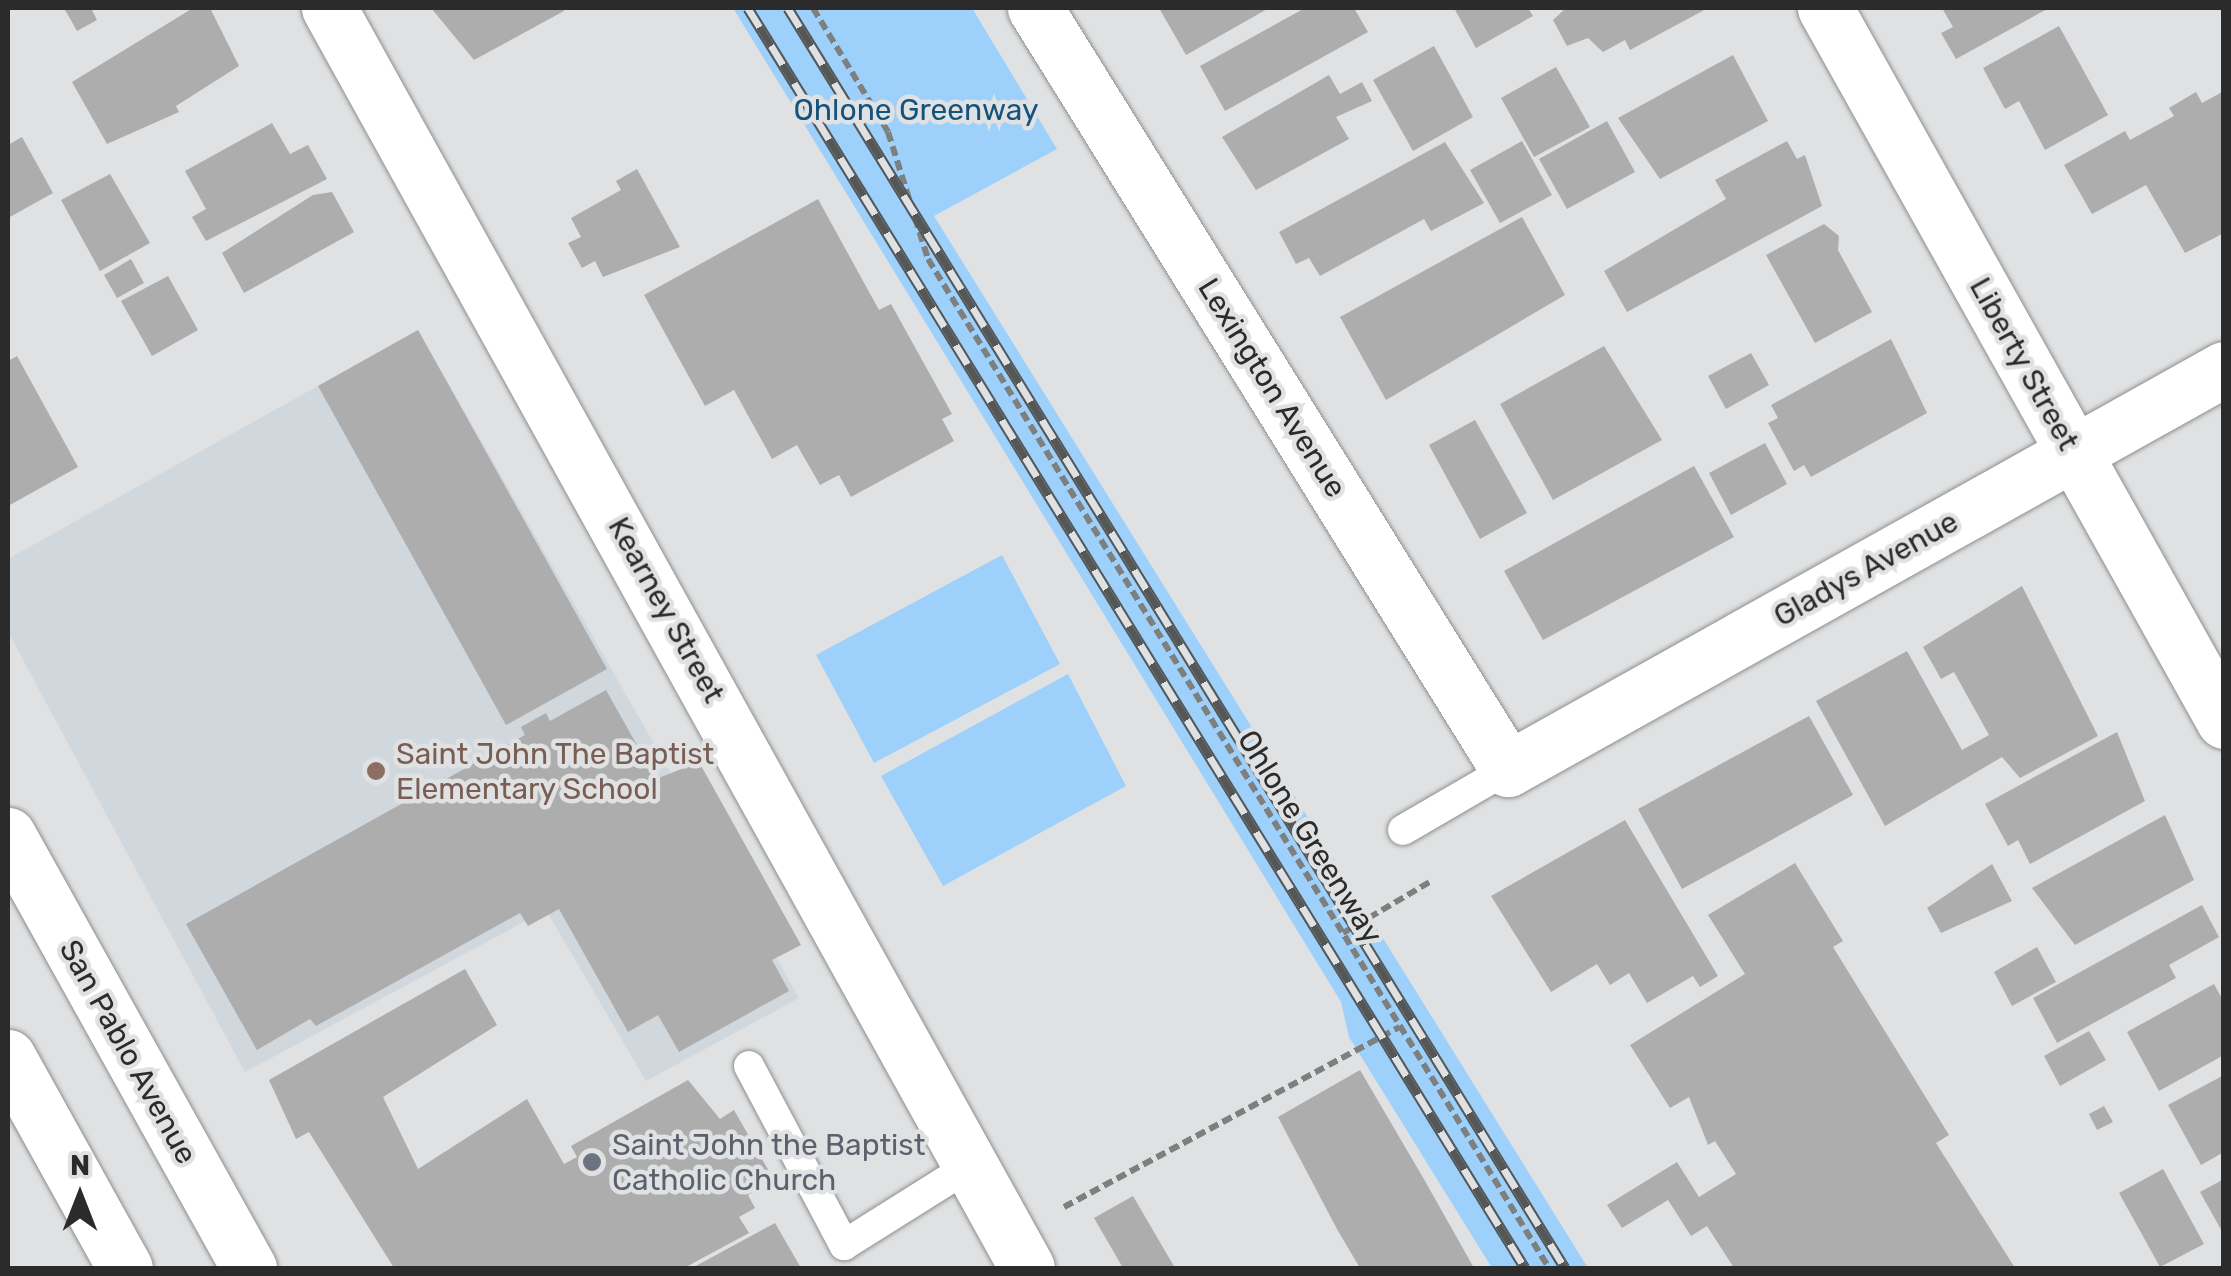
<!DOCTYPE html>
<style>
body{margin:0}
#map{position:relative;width:2231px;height:1276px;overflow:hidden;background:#e0e1e2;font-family:Rubik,sans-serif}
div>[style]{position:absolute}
.built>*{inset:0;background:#d0d7dd}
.green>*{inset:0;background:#9dd1fb}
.building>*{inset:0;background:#adadae}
.path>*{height:6px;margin-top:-3px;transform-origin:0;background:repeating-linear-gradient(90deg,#7e7f7f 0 10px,transparent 0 15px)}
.roads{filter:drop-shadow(0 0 2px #8e8f8f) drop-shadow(0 0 2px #8e8f8f)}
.service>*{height:30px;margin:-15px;padding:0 15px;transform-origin:15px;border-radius:15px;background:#fff}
.minor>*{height:55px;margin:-27.5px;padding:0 27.5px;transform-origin:27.5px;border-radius:27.5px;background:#fff}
.primary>*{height:55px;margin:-27.5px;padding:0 27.5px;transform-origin:27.5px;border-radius:27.5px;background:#fff}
.rail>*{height:11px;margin-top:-5.5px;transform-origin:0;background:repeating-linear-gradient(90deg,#e0e1e2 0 22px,#555656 0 44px);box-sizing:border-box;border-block:2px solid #555656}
.dots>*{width:28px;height:28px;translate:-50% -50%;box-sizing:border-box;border:5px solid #e0e1e2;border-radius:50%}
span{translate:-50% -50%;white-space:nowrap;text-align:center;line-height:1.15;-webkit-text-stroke:9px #e0e1e2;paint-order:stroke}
.park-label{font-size:30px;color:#15527c}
.street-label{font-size:30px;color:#2b2b2b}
.education-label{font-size:30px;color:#785e54}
.left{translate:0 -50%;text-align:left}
.worship-label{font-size:30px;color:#5b616d}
.frame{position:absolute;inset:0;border:10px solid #2b2b2b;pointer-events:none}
.north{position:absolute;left:30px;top:1146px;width:100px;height:100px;-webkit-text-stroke:8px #e0e1e2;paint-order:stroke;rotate:0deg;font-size:28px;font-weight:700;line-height:40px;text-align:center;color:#2b2b2b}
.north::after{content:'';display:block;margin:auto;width:35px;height:45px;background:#2b2b2b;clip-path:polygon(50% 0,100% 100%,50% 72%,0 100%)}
</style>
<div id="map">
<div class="built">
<div style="clip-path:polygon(418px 330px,799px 998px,646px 1081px,546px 910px,245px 1072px,8px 632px,8px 559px)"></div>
</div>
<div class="green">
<div style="clip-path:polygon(733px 8px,972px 8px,1057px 149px,934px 216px,1588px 1268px,1492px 1268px,1349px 1037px,1341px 1002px)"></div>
<div style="clip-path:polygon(1002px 555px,1060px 664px,874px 763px,816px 655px)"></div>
<div style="clip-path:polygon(1068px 674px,1126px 786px,943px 886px,881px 776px)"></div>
</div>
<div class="building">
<div style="clip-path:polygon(64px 8px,91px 8px,97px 20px,77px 31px)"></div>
<div style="clip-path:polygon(193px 8px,210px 8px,239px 66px,176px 106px,179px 112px,107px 144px,72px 82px)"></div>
<div style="clip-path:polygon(431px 8px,563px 8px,564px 11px,474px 60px)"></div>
<div style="clip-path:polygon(1159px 8px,1269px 8px,1186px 55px)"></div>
<div style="clip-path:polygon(1305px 8px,1354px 8px,1368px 32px,1225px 111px,1200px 66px)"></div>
<div style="clip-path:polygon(1454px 8px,1528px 8px,1533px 16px,1476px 48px)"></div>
<div style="clip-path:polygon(1566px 8px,1708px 8px,1630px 50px,1625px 40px,1603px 52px,1588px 38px,1567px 46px,1553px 20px)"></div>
<div style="clip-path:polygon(1942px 8px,2049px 8px,1956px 59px,1941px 33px,1953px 27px)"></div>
<div style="clip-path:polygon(2059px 26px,2108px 115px,2045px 150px,2019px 101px,2005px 109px,1983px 68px)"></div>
<div style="clip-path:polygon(1434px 46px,1473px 117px,1413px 151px,1373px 80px)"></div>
<div style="clip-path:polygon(1733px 55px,1768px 121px,1660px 179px,1618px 118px)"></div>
<div style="clip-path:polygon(1556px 67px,1590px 127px,1534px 157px,1501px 98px)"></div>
<div style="clip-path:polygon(1329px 75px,1340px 94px,1362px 82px,1372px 101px,1336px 117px,1349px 139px,1256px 190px,1222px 137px)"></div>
<div style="clip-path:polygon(2224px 91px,2224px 233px,2185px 253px,2146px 185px,2092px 214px,2064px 165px,2125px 131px,2130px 140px,2174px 116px,2169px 108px,2196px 92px,2202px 103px)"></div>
<div style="clip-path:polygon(1607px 121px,1635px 172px,1567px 209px,1539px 159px)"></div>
<div style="clip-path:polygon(272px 123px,290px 154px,308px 145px,327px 179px,206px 241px,192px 217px,206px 209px,185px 171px)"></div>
<div style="clip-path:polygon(22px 137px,53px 193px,8px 218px,8px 145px)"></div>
<div style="clip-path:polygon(1522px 141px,1552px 195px,1500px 223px,1470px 170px)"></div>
<div style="clip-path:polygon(1787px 141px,1797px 159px,1805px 155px,1822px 206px,1627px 312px,1604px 271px,1726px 199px,1715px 180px)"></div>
<div style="clip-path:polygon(1445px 142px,1484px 203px,1431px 231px,1424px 219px,1320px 276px,1309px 258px,1296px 264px,1279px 232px)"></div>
<div style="clip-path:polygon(637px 169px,680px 247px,603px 277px,595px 261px,582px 268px,568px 243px,581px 237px,571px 218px,621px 190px,616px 181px)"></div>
<div style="clip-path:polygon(110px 174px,150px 243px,100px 271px,61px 200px)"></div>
<div style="clip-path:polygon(332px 192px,354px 232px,244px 293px,222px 253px,313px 195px)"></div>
<div style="clip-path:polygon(818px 199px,879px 310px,891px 304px,952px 414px,942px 419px,954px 441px,851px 497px,839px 475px,820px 485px,797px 445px,772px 459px,734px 390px,705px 406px,644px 295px)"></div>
<div style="clip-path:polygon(1522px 217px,1565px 295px,1386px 400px,1340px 317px)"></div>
<div style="clip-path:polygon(1824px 224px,1839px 236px,1838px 250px,1872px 312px,1815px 343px,1766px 255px)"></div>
<div style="clip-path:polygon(131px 259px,144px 283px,117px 298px,104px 275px)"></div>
<div style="clip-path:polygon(168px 276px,198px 330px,152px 356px,121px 301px)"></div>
<div style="clip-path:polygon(418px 330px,607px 669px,506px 725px,318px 386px)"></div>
<div style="clip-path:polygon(1891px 339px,1927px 413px,1811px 477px,1804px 465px,1794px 471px,1768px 423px,1778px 418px,1771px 405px)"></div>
<div style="clip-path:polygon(1604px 346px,1662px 440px,1553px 500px,1500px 404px)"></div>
<div style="clip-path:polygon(1751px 353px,1769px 385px,1726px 409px,1708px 376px)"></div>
<div style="clip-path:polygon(17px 356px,78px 467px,8px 506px,8px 361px)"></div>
<div style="clip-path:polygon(1475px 420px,1527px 513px,1480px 539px,1429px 445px)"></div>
<div style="clip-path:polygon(1765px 443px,1787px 484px,1731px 515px,1709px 473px)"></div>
<div style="clip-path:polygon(1694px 466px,1734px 537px,1543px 640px,1504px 571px)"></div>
<div style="clip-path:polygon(2022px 586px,2098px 736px,2020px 778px,2002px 757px,1885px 826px,1816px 701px,1907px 651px,1962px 750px,1989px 735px,1954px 672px,1941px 679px,1923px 647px)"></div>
<div style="clip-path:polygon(606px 690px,656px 779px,699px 762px,801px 945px,772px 960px,789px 991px,679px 1052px,658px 1015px,628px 1032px,559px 909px,528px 926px,520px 913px,316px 1026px,310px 1019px,257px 1050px,186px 924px,525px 735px,521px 727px,546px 713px,550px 721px)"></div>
<div style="clip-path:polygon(1809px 716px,1853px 795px,1682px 889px,1638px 809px)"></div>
<div style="clip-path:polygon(2117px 732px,2145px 801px,2030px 864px,2018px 840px,2008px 846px,1985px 804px)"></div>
<div style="clip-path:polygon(2165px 815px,2194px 880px,2075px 945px,2032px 888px)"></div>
<div style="clip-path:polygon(1625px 820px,1718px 976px,1700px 987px,1693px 976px,1647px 1003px,1629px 973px,1610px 985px,1597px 964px,1551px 992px,1491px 896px)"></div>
<div style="clip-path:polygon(1795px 863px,1843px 941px,1833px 947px,1949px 1135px,1936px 1143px,2015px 1268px,1734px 1268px,1707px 1226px,1691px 1236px,1668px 1200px,1622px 1228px,1607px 1205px,1677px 1162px,1699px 1197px,1736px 1174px,1715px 1141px,1708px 1145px,1689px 1097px,1670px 1108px,1630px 1045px,1745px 974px,1708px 915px)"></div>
<div style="clip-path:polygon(1992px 864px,2012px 901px,1941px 933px,1927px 908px)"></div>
<div style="clip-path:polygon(2202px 905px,2219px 937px,2169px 965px,2176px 978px,2057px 1043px,2033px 998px)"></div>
<div style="clip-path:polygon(2037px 947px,2056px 982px,2012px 1006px,1994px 972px)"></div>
<div style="clip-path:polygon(465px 969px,497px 1025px,383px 1097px,418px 1169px,527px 1099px,564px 1164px,577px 1157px,571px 1146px,688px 1080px,720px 1119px,734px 1110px,774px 1180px,748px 1195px,755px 1208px,739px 1217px,749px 1233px,684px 1268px,394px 1268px,309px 1132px,296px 1139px,269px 1080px)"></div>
<div style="clip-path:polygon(2214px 984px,2224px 1002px,2224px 1055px,2159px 1091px,2127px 1032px)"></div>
<div style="clip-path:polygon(2089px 1031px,2106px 1060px,2060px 1086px,2044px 1056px)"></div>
<div style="clip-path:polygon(1360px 1070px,1425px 1181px,1474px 1268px,1360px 1268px,1338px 1231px,1278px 1117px)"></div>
<div style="clip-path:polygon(2224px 1075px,2224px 1152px,2201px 1165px,2168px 1105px)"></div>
<div style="clip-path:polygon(2104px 1106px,2113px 1122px,2097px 1130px,2089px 1114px)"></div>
<div style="clip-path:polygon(2163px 1169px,2204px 1244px,2160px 1267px,2119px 1193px)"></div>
<div style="clip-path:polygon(2224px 1179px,2224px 1235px,2200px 1192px)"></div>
<div style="clip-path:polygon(1133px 1196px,1175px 1268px,1123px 1268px,1094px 1218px)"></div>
<div style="clip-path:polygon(775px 1223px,801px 1268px,692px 1268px)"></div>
</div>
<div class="path">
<div style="left:813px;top:8px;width:145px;rotate:58.8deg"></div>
<div style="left:888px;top:132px;width:133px;rotate:72.5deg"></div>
<div style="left:928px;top:259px;width:1185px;rotate:58.39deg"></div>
<div style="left:1343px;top:933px;width:104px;rotate:-30.5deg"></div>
<div style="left:1064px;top:1207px;width:381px;rotate:-28.2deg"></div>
</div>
<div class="roads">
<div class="service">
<div style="left:1403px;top:830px;width:121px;rotate:-30.2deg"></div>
<div style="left:749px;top:1066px;width:203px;rotate:62deg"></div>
<div style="left:844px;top:1245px;width:149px;rotate:-32.1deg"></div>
</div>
<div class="minor">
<div style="left:329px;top:8px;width:1440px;rotate:61.01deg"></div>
<div style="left:1035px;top:8px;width:896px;rotate:58.14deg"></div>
<div style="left:1508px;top:769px;width:820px;rotate:-29.19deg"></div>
<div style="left:1825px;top:8px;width:817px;rotate:60.77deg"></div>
</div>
<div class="primary">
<div style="left:8px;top:835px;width:496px;rotate:60.9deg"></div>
<div style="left:8px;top:1057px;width:241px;rotate:61deg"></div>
</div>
</div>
<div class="rail">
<div style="left:748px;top:8px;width:1480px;rotate:58.34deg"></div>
<div style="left:788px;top:8px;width:1480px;rotate:58.34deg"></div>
</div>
<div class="dots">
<div style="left:376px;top:771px;background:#8d6e63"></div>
<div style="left:592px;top:1162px;background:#6b7280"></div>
</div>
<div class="park-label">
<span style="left:916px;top:110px">Ohlone Greenway</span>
</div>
<div class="street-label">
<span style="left:2024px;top:364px;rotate:61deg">Liberty Street</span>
<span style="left:1272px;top:388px;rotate:58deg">Lexington Avenue</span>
<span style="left:1866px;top:569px;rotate:-29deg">Gladys Avenue</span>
<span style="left:666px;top:610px;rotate:61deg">Kearney Street</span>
<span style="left:1310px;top:837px;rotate:58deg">Ohlone Greenway</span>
<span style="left:128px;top:1052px;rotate:61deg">San Pablo Avenue</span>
</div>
<div class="education-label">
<span class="left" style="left:396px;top:771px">Saint John The Baptist<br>Elementary School</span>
</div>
<div class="worship-label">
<span class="left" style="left:612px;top:1162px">Saint John the Baptist<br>Catholic Church</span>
</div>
<div class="frame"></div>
<div class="north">N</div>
</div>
